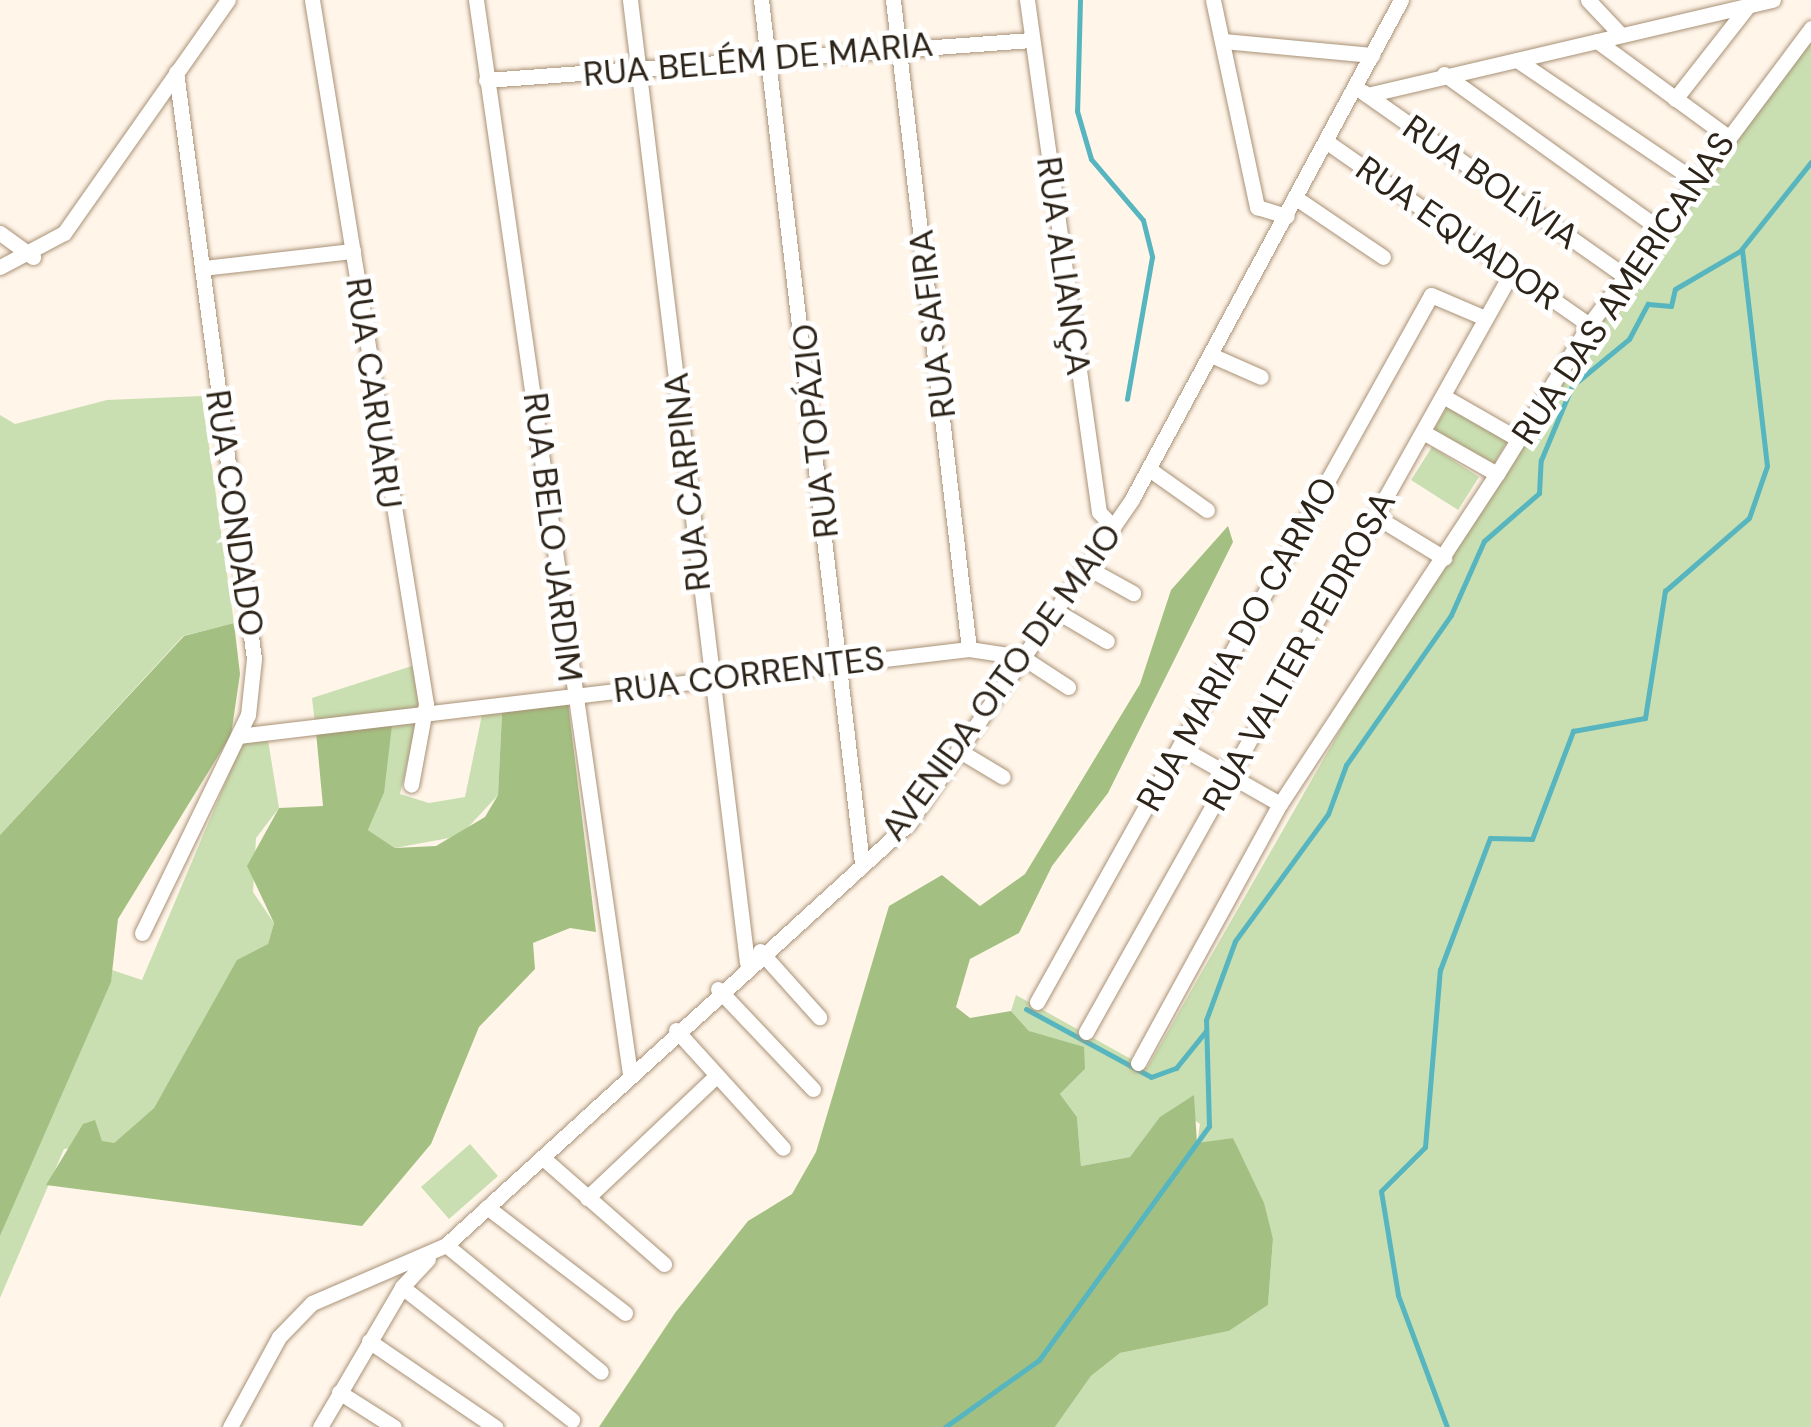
<!DOCTYPE html>
<meta charset="utf-8">
<style>
body{margin:0}
#map{position:relative;width:1811px;height:1427px;overflow:hidden;background:#fff5e9;font-family:"DM Sans",sans-serif}
div>[style]{position:absolute}
.green>*{inset:0;background:#c9dfb1}
.forest>*{inset:0;background:#a3c082}
.stream>*{height:5px;margin:-2.5px;padding:0 2.5px;transform-origin:2.5px;border-radius:2.5px;background:#56b5bf}
.roads{filter:drop-shadow(0 0 2px #a99277) drop-shadow(0 0 2px #a99277)}
.street>*{height:15px;margin:-7.5px;padding:0 7.5px;transform-origin:7.5px;border-radius:7.5px;background:#fff}
span{translate:-50% -50%;white-space:nowrap;text-align:center;line-height:1.15;-webkit-text-stroke:10px #fff;paint-order:stroke}
.street-label{font-size:35px;color:#2d2419}
</style>
<div id="map">
<div class="green">
<div style="clip-path:polygon(1811px 34px,1811px 1427px,1055px 1427px,1091px 1376px,1120px 1353px,1229px 1331px,1268px 1305px,1273px 1239px,1233px 1138px,1197px 1144px,1200px 1124px,1177px 1108px,1130px 1157px,1081px 1166px,1077px 1117px,1060px 1094px,1085px 1069px,1029px 1031px,1011px 1011px,1016px 995px,1147px 1068px,1387px 648px,1628px 283px)"></div>
<div style="clip-path:polygon(202px 396px,234px 623px,183px 636px,0 835px,0 415px,15px 424px,107px 400px)"></div>
<div style="clip-path:polygon(1447px 407px,1508px 440px,1494px 464px,1433px 431px)"></div>
<div style="clip-path:polygon(1432px 447px,1479px 477px,1458px 510px,1411px 480px)"></div>
<div style="clip-path:polygon(415px 665px,421px 705px,400px 794px,429px 803px,465px 797px,482px 715px,502px 713px,498px 795px,460px 836px,395px 848px,368px 830px,384px 793px,316px 732px,312px 698px)"></div>
<div style="clip-path:polygon(268px 740px,279px 808px,256px 838px,253px 892px,274px 923px,268px 944px,223px 988px,154px 1108px,114px 1143px,64px 1149px,0 1298px,0 1236px,112px 970px,142px 980px,242px 743px)"></div>
<div style="clip-path:polygon(470px 1144px,498px 1176px,449px 1219px,421px 1187px)"></div>
</div>
<div class="forest">
<div style="clip-path:polygon(1228px 526px,1233px 542px,1108px 793px,1052px 866px,1019px 933px,970px 959px,956px 1007px,970px 1018px,1011px 1011px,1029px 1031px,1084px 1047px,1085px 1069px,1060px 1094px,1077px 1117px,1081px 1166px,1130px 1157px,1160px 1117px,1194px 1095px,1197px 1143px,1233px 1138px,1264px 1203px,1273px 1239px,1268px 1305px,1229px 1331px,1120px 1353px,1091px 1376px,1055px 1427px,599px 1427px,675px 1313px,748px 1221px,792px 1194px,816px 1152px,889px 906px,942px 875px,980px 906px,1025px 874px,1140px 684px,1171px 590px)"></div>
<div style="clip-path:polygon(234px 623px,240px 674px,231px 735px,118px 919px,111px 982px,0 1236px,0 835px,184px 636px)"></div>
<div style="clip-path:polygon(568px 703px,596px 932px,570px 928px,533px 943px,535px 969px,479px 1027px,431px 1144px,362px 1226px,46px 1185px,83px 1124px,95px 1120px,102px 1141px,114px 1143px,154px 1108px,237px 960px,268px 944px,274px 923px,247px 866px,279px 808px,323px 806px,316px 732px,392px 725px,384px 793px,368px 830px,395px 848px,436px 846px,485px 817px,498px 795px,502px 713px)"></div>
</div>
<div class="stream">
<div style="left:1080px;top:0;width:111px;rotate:91.5deg"></div>
<div style="left:1077px;top:111px;width:50px;rotate:73.7deg"></div>
<div style="left:1091px;top:159px;width:80px;rotate:49.6deg"></div>
<div style="left:1143px;top:220px;width:38px;rotate:76deg"></div>
<div style="left:1152px;top:257px;width:144px;rotate:100deg"></div>
<div style="left:1026px;top:1009px;width:142px;rotate:28.5deg"></div>
<div style="left:1151px;top:1077px;width:27px;rotate:-20deg"></div>
<div style="left:1176px;top:1068px;width:48px;rotate:-51deg"></div>
<div style="left:945px;top:1427px;width:115px;rotate:-35.5deg"></div>
<div style="left:1039px;top:1360px;width:289px;rotate:-54deg"></div>
<div style="left:1209px;top:1126px;width:106px;rotate:-91.6deg"></div>
<div style="left:1206px;top:1020px;width:84px;rotate:-69.8deg"></div>
<div style="left:1235px;top:941px;width:157px;rotate:-53.8deg"></div>
<div style="left:1328px;top:814px;width:52px;rotate:-69.8deg"></div>
<div style="left:1346px;top:765px;width:183px;rotate:-55deg"></div>
<div style="left:1451px;top:615px;width:81px;rotate:-66deg"></div>
<div style="left:1484px;top:541px;width:73px;rotate:-41.1deg"></div>
<div style="left:1539px;top:493px;width:33px;rotate:-87deg"></div>
<div style="left:1541px;top:460px;width:80px;rotate:-67.3deg"></div>
<div style="left:1572px;top:386px;width:74px;rotate:-39.5deg"></div>
<div style="left:1629px;top:339px;width:40px;rotate:-62deg"></div>
<div style="left:1648px;top:304px;width:23px;rotate:5deg"></div>
<div style="left:1671px;top:306px;width:17px;rotate:-77deg"></div>
<div style="left:1675px;top:289px;width:75px;rotate:-30.3deg"></div>
<div style="left:1740px;top:251px;width:114px;rotate:-51.4deg"></div>
<div style="left:1447px;top:1427px;width:141px;rotate:-110.4deg"></div>
<div style="left:1398px;top:1295px;width:105px;rotate:-99.3deg"></div>
<div style="left:1381px;top:1191px;width:62px;rotate:-45deg"></div>
<div style="left:1425px;top:1147px;width:178px;rotate:-85.2deg"></div>
<div style="left:1440px;top:970px;width:141px;rotate:-69.3deg"></div>
<div style="left:1490px;top:838px;width:42px;rotate:1.4deg"></div>
<div style="left:1532px;top:839px;width:116px;rotate:-69.2deg"></div>
<div style="left:1573px;top:731px;width:73px;rotate:-10.2deg"></div>
<div style="left:1645px;top:718px;width:129px;rotate:-81.1deg"></div>
<div style="left:1665px;top:591px;width:111px;rotate:-41deg"></div>
<div style="left:1749px;top:518px;width:55px;rotate:-70.9deg"></div>
<div style="left:1767px;top:466px;width:218px;rotate:-96.6deg"></div>
</div>
<div class="roads">
<div class="street">
<div style="left:312px;top:0;width:713px;rotate:80.8deg"></div>
<div style="left:426px;top:704px;width:82px;rotate:100.5deg"></div>
<div style="left:476px;top:0;width:1085px;rotate:81.84deg"></div>
<div style="left:630px;top:0;width:970px;rotate:83.07deg"></div>
<div style="left:761px;top:0;width:870px;rotate:83.33deg"></div>
<div style="left:893px;top:0;width:653px;rotate:83.32deg"></div>
<div style="left:1027px;top:0;width:517px;rotate:82deg"></div>
<div style="left:1099px;top:512px;width:21px;rotate:47deg"></div>
<div style="left:1213px;top:0;width:212px;rotate:78deg"></div>
<div style="left:1257px;top:207px;width:31px;rotate:17deg"></div>
<div style="left:1588px;top:0;width:48px;rotate:46.7deg"></div>
<div style="left:1223px;top:41px;width:150px;rotate:5.4deg"></div>
<div style="left:1597px;top:41px;width:161px;rotate:36.2deg"></div>
<div style="left:1517px;top:60px;width:214px;rotate:34.1deg"></div>
<div style="left:1444px;top:74px;width:266px;rotate:35.7deg"></div>
<div style="left:486px;top:80px;width:546px;rotate:-4.2deg"></div>
<div style="left:1363px;top:92px;width:320px;rotate:35.1deg"></div>
<div style="left:1367px;top:95px;width:417px;rotate:-13.2deg"></div>
<div style="left:1675px;top:99px;width:118px;rotate:-51.9deg"></div>
<div style="left:1327px;top:142px;width:320px;rotate:34.9deg"></div>
<div style="left:1296px;top:198px;width:105px;rotate:34.1deg"></div>
<div style="left:0;top:233px;width:41px;rotate:36deg"></div>
<div style="left:0;top:267px;width:72px;rotate:-28deg"></div>
<div style="left:64px;top:233px;width:285px;rotate:-54.9deg"></div>
<div style="left:203px;top:268px;width:151px;rotate:-6.5deg"></div>
<div style="left:1213px;top:356px;width:52px;rotate:23.6deg"></div>
<div style="left:1443px;top:396px;width:86px;rotate:29.8deg"></div>
<div style="left:1423px;top:432px;width:85px;rotate:29.6deg"></div>
<div style="left:1497px;top:474px;width:175px;rotate:-58.3deg"></div>
<div style="left:1589px;top:325px;width:371px;rotate:-53.2deg"></div>
<div style="left:1149px;top:469px;width:71px;rotate:35.3deg"></div>
<div style="left:1375px;top:516px;width:81px;rotate:31.3deg"></div>
<div style="left:1086px;top:567px;width:54px;rotate:29deg"></div>
<div style="left:1056px;top:611px;width:59px;rotate:30.5deg"></div>
<div style="left:238px;top:736px;width:736px;rotate:-6.79deg"></div>
<div style="left:969px;top:649px;width:54px;rotate:8.6deg"></div>
<div style="left:1022px;top:657px;width:55px;rotate:33.1deg"></div>
<div style="left:1180px;top:747px;width:115px;rotate:29.7deg"></div>
<div style="left:958px;top:750px;width:52px;rotate:31deg"></div>
<div style="left:142px;top:933px;width:242px;rotate:-64.1deg"></div>
<div style="left:248px;top:715px;width:56px;rotate:-83.9deg"></div>
<div style="left:254px;top:659px;width:592px;rotate:-97.57deg"></div>
<div style="left:760px;top:951px;width:89px;rotate:48.2deg"></div>
<div style="left:718px;top:989px;width:138px;rotate:46.5deg"></div>
<div style="left:1037px;top:1002px;width:809px;rotate:-60.87deg"></div>
<div style="left:1431px;top:295px;width:59px;rotate:23.1deg"></div>
<div style="left:676px;top:1030px;width:159px;rotate:47.8deg"></div>
<div style="left:1086px;top:1032px;width:873px;rotate:-60.74deg"></div>
<div style="left:1138px;top:1063px;width:295px;rotate:-61.3deg"></div>
<div style="left:1280px;top:804px;width:395px;rotate:-56.7deg"></div>
<div style="left:543px;top:1158px;width:161px;rotate:41.2deg"></div>
<div style="left:587px;top:1198px;width:175px;rotate:-43.4deg"></div>
<div style="left:487px;top:1207px;width:174px;rotate:37.5deg"></div>
<div style="left:446px;top:1245px;width:200px;rotate:39.3deg"></div>
<div style="left:402px;top:1287px;width:216px;rotate:38deg"></div>
<div style="left:369px;top:1341px;width:153px;rotate:34.3deg"></div>
<div style="left:339px;top:1392px;width:65px;rotate:32.5deg"></div>
<div style="left:230px;top:1427px;width:102px;rotate:-61.4deg"></div>
<div style="left:279px;top:1337px;width:47px;rotate:-45.9deg"></div>
<div style="left:312px;top:1303px;width:146px;rotate:-23.4deg"></div>
<div style="left:446px;top:1245px;width:625px;rotate:-42.34deg"></div>
<div style="left:908px;top:824px;width:395px;rotate:-55.4deg"></div>
<div style="left:1132px;top:499px;width:567px;rotate:-61.67deg"></div>
<div style="left:320px;top:1427px;width:162px;rotate:-59.6deg"></div>
<div style="left:402px;top:1287px;width:38px;rotate:-47deg"></div>
</div>
</div>
<div class="street-label">
<span style="left:758px;top:59px;rotate:-5deg">RUA BELÉM DE MARIA</span>
<span style="left:1491px;top:182px;rotate:35deg">RUA BOLÍVIA</span>
<span style="left:1458px;top:233px;rotate:35deg">RUA EQUADOR</span>
<span style="left:1064px;top:266px;rotate:82deg">RUA ALIANÇA</span>
<span style="left:1623px;top:288px;rotate:-56deg">RUA DAS AMERICANAS</span>
<span style="left:932px;top:324px;rotate:-97deg">RUA SAFIRA</span>
<span style="left:374px;top:393px;rotate:82deg">RUA CARUARU</span>
<span style="left:815px;top:431px;rotate:-96deg">RUA TOPÁZIO</span>
<span style="left:687px;top:482px;rotate:-96deg">RUA CARPINA</span>
<span style="left:235px;top:513px;rotate:82deg">RUA CONDADO</span>
<span style="left:553px;top:537px;rotate:83deg">RUA BELO JARDIM</span>
<span style="left:1237px;top:644px;rotate:-61deg">RUA MARIA DO CARMO</span>
<span style="left:1299px;top:651px;rotate:-61deg">RUA VALTER PEDROSA</span>
<span style="left:749px;top:674px;rotate:-7deg">RUA CORRENTES</span>
<span style="left:1001px;top:682px;rotate:-54deg">AVENIDA OITO DE MAIO</span>
</div>
</div>
